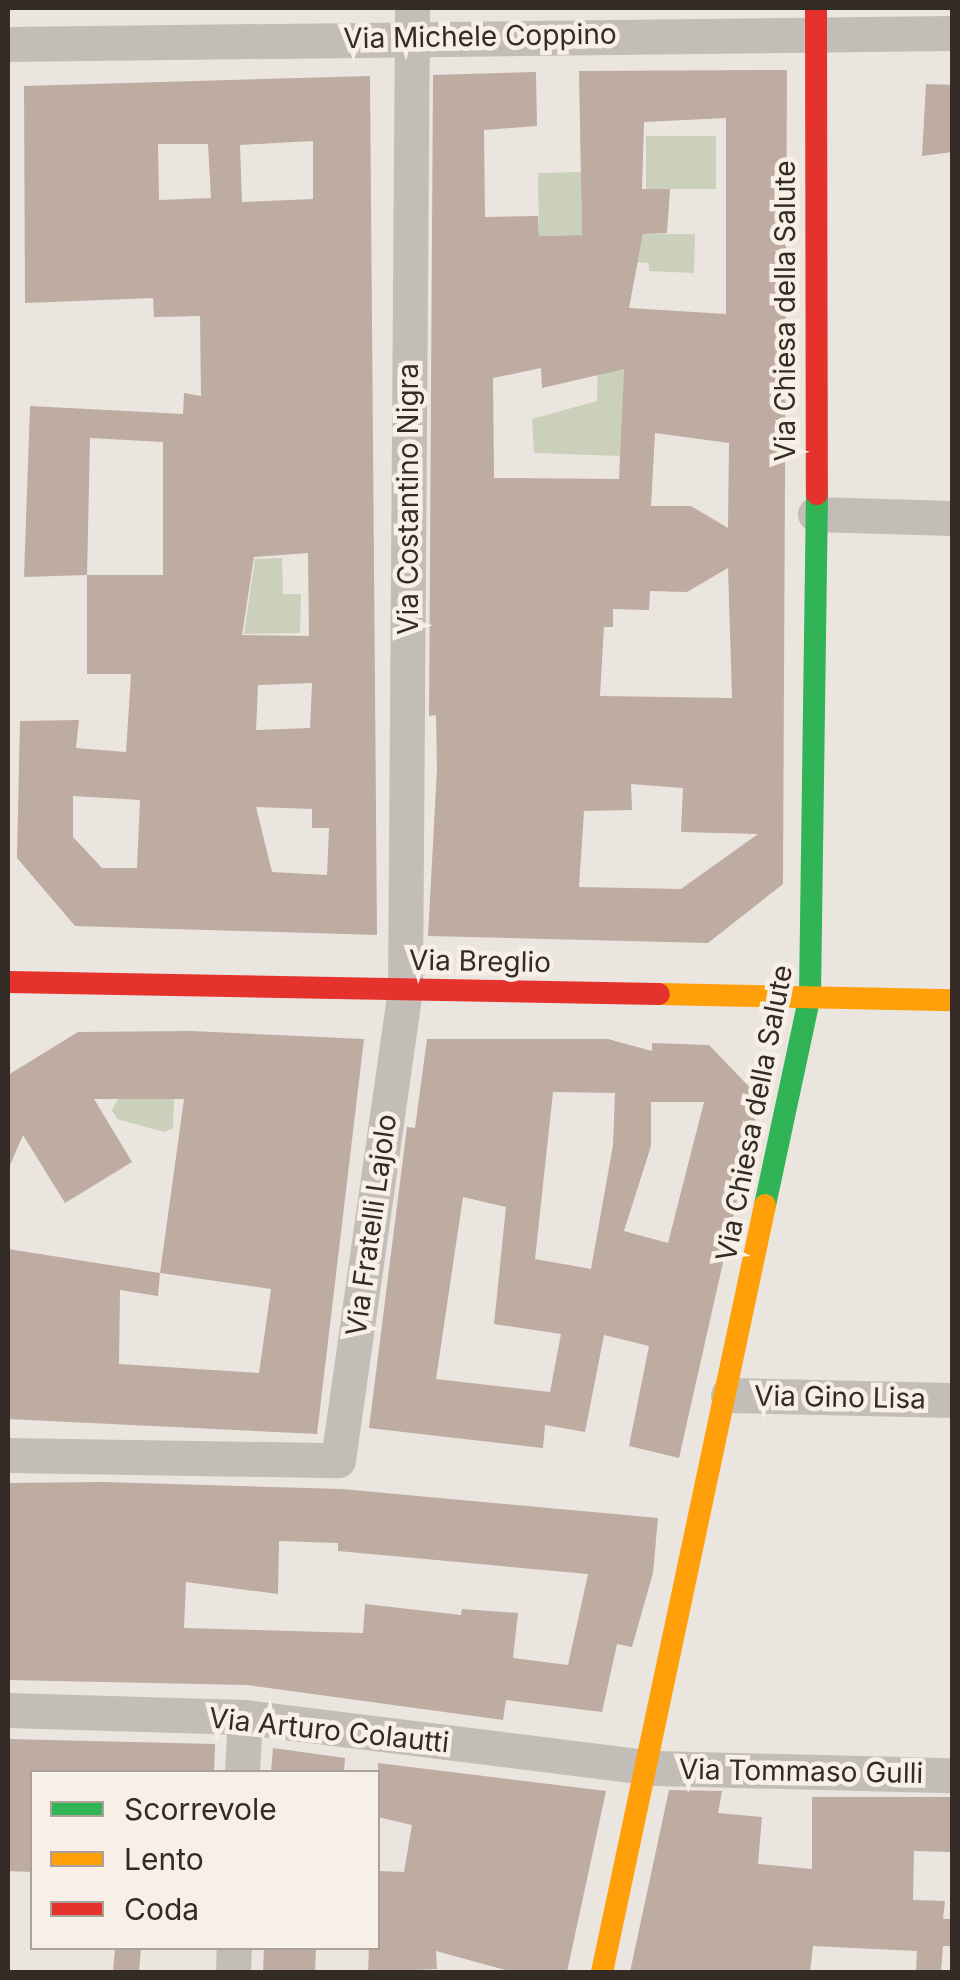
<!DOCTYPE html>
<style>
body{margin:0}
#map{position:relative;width:960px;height:1980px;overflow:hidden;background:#ebe5df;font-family:Inter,sans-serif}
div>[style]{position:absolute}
.green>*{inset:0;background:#cbd0ba}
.building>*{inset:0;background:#beaba1}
.street>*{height:35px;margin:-17.5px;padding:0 17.5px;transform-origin:17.5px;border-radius:17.5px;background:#c3bdb8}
.fast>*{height:22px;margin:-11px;padding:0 11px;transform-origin:11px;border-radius:11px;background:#30b455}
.slow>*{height:22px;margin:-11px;padding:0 11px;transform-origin:11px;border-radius:11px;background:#ff9f0a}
.jam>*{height:22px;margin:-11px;padding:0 11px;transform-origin:11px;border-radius:11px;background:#e5322d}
span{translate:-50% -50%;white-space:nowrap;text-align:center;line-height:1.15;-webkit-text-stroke:9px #f8f0e6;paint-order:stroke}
.street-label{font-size:28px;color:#342b27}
.frame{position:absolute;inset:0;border:10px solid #342b27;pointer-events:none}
.legend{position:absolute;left:30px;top:1770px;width:350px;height:180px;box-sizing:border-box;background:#f8f0e6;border:2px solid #aaa19a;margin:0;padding:12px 18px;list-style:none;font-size:30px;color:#342b27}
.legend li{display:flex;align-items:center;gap:20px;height:50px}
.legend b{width:50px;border:2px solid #aaa19a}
</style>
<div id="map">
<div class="green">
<div style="clip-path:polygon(646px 136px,716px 136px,716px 189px,646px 189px)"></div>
<div style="clip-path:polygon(581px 172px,582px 235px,539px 236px,538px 173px)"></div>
<div style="clip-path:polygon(643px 234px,695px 234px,694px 273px,649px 271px,649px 263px,638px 262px)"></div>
<div style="clip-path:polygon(625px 344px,621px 456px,534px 453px,532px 419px,597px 401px,598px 352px)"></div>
<div style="clip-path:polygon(282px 558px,283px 594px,301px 594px,300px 633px,244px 634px,255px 559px)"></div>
<div style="clip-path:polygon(118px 1099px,174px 1099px,173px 1128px,164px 1132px,117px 1119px,112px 1110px)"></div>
</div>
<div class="building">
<div style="clip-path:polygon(evenodd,787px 70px,783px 884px,708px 943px,428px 936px,437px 769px,436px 715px,429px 716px,433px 75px,536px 72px,537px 126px,484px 130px,485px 217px,538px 216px,539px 236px,582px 235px,579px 71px,787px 70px,726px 118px,726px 314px,629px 308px,643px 234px,667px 233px,670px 189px,642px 189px,644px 122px,726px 118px,787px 70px,541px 368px,542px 388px,624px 369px,619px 479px,494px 478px,493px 378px,541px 368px,787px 70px,655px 433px,729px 443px,728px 528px,691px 506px,651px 506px,655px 433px,787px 70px,728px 568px,732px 698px,600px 696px,604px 627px,613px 627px,613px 609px,649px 610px,650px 591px,687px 592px,728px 568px,787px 70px,631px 784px,683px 788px,681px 832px,758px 834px,681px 889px,579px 887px,584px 811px,632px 810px,631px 784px)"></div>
<div style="clip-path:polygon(evenodd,370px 76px,377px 935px,75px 926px,17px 858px,20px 721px,79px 720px,76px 748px,126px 752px,131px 674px,87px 674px,87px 575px,24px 577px,30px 406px,183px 414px,184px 393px,201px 396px,200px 316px,154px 317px,153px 298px,25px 303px,24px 86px,370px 76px,313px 141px,313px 199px,242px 202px,240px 145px,313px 141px,370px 76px,158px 144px,208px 144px,211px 198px,159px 200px,158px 144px,370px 76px,90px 438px,163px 442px,163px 575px,87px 575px,90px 438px,370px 76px,308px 553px,309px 636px,242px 635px,254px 557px,308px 553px,370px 76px,312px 683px,310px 728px,256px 730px,258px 685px,312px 683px,370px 76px,73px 796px,140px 800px,137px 868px,102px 868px,73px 837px,73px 796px,370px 76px,256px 807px,312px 809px,312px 828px,329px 828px,327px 875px,272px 872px,256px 807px)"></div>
<div style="clip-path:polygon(926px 84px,952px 85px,952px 152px,922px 156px)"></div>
<div style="clip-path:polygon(evenodd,192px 1031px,364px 1039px,317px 1434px,8px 1419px,8px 1249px,160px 1273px,184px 1099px,94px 1099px,132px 1162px,65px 1203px,23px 1135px,8px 1170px,8px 1075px,78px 1032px,192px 1031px,160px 1273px,271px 1289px,259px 1373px,119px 1364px,120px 1290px,158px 1296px,160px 1273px)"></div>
<div style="clip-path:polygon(evenodd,427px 1039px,608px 1039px,652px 1051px,652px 1043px,709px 1045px,760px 1098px,679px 1458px,629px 1446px,649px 1346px,604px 1335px,585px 1432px,545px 1425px,543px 1448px,369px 1428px,407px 1127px,415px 1128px,427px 1039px,553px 1092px,615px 1093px,613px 1145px,591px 1269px,535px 1259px,553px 1092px,427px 1039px,651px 1102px,704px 1102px,668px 1243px,624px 1231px,651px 1146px,651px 1102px,427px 1039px,463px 1197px,506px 1207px,494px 1324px,561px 1334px,550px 1392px,436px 1379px,463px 1197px)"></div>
<div style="clip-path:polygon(evenodd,104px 1482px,342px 1489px,658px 1518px,653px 1573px,632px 1647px,617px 1644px,602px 1712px,506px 1700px,503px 1720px,247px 1685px,8px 1680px,8px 1483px,104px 1482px,279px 1541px,338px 1543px,338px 1551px,588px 1574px,568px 1665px,513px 1658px,518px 1613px,462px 1609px,461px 1615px,365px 1604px,363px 1633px,184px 1628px,186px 1582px,278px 1594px,279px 1541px)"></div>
<div style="clip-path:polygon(8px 1739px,215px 1744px,214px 1772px,32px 1772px,32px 1872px,8px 1871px)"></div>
<div style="clip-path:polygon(273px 1748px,345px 1758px,344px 1772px,271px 1772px)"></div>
<div style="clip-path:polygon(378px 1763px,606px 1791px,567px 1972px,513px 1972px,436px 1951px,437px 1969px,368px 1972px,369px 1948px,378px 1948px,378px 1871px,404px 1872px,412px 1825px,378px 1817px)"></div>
<div style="clip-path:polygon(669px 1790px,722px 1791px,718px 1813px,762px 1817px,758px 1864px,812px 1869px,812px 1797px,952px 1797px,952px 1852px,914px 1851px,913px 1900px,945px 1901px,943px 1919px,952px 1919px,952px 1946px,943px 1946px,941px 1972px,916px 1972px,917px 1951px,813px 1946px,810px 1972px,630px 1972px)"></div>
<div style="clip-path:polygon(115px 1948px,141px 1948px,139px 1972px,113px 1972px)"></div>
<div style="clip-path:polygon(264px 1948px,316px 1948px,315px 1972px,263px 1972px)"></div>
</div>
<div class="street">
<div style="left:8px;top:44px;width:944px;rotate:-0.67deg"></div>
<div style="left:815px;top:514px;width:137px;rotate:1.7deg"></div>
<div style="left:728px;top:1395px;width:224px;rotate:1.3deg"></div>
<div style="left:8px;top:1455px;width:330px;rotate:0.9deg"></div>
<div style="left:338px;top:1460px;width:475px;rotate:-81.9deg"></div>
<div style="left:405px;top:990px;width:982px;rotate:-89.59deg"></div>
<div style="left:8px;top:1710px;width:237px;rotate:1.7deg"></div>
<div style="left:245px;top:1717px;width:413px;rotate:7.1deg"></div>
<div style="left:655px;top:1768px;width:297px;rotate:1.4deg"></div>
<div style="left:242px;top:1772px;width:55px;rotate:-86.9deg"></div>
<div style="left:233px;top:1972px;width:24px;rotate:-88deg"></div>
</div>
<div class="fast">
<div style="left:765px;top:1205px;width:215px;rotate:-77.9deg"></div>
<div style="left:810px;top:995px;width:501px;rotate:-89.2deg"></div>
</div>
<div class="slow">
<div style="left:659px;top:994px;width:293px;rotate:1.2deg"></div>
<div style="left:602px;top:1972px;width:784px;rotate:-78deg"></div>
</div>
<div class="jam">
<div style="left:816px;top:8px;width:486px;rotate:89.9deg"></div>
<div style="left:8px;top:982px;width:651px;rotate:1.06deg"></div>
</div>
<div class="street-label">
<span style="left:480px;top:36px;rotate:-1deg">Via Michele Coppino</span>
<span style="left:785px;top:311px;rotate:-90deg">Via Chiesa della Salute</span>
<span style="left:408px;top:499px;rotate:-90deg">Via Costantino Nigra</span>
<span style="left:480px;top:961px;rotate:1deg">Via Breglio</span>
<span style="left:754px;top:1113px;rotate:-79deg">Via Chiesa della Salute</span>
<span style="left:371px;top:1225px;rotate:-82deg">Via Fratelli Lajolo</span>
<span style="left:840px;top:1397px;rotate:1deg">Via Gino Lisa</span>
<span style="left:329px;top:1730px;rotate:6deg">Via Arturo Colautti</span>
<span style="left:801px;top:1771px;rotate:1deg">Via Tommaso Gulli</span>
</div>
<div class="frame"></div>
<ul class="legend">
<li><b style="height:12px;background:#30b455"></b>Scorrevole</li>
<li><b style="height:12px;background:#ff9f0a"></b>Lento</li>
<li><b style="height:12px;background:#e5322d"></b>Coda</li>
</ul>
</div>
